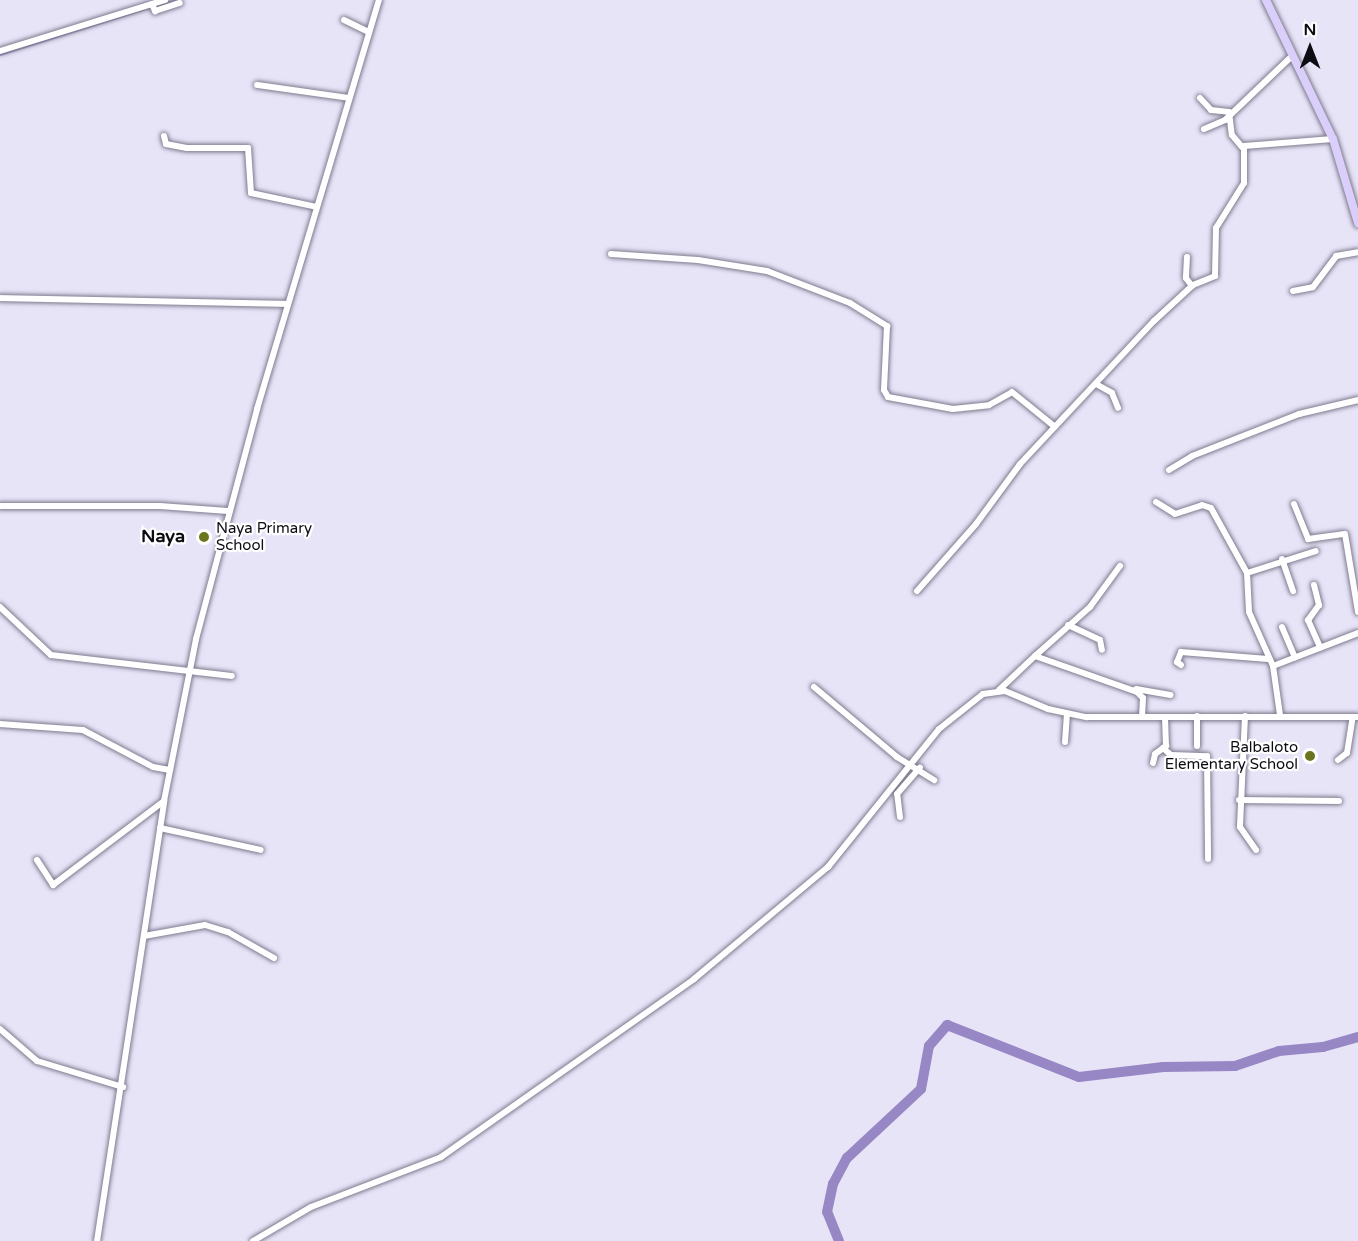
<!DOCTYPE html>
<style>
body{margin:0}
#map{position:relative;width:1358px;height:1241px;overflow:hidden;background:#e8e4f8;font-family:"Varela Round",sans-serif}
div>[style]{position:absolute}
.stream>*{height:1.5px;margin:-0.75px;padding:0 0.75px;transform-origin:0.75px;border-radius:0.75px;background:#9787c4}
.river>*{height:10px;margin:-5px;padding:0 5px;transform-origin:5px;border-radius:5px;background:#9787c4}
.roads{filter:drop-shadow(0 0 2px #7f7b8e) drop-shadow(0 0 2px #7f7b8e)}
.minor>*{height:6px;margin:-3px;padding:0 3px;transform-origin:3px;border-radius:3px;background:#fff}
.major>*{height:8px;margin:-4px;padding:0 4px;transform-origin:4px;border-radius:4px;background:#dacffb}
.dots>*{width:16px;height:16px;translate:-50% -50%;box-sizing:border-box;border:3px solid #fff;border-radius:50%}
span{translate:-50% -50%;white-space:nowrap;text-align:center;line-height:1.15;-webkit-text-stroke:4.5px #fff;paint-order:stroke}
.poi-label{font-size:15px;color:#0e0c13}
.left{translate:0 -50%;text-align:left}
.right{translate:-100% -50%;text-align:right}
.quarter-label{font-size:18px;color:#0e0c13;font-weight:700}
.north{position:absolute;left:1280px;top:18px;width:60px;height:60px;-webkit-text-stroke:4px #fff;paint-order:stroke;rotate:0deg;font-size:16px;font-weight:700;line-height:24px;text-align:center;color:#0e0c13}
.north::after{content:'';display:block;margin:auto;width:21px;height:27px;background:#0e0c13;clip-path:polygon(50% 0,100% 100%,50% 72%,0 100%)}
</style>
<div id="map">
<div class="stream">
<div style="left:155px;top:7px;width:23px;rotate:-18deg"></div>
<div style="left:0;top:55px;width:157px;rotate:-17.4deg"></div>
</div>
<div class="river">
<div style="left:839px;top:1241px;width:31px;rotate:-112deg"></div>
<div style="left:827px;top:1212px;width:29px;rotate:-78deg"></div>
<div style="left:833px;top:1184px;width:30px;rotate:-62deg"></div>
<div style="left:847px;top:1158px;width:101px;rotate:-43deg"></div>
<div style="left:921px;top:1089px;width:44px;rotate:-79.5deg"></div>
<div style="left:929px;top:1046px;width:28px;rotate:-49deg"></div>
<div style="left:947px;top:1025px;width:142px;rotate:21.5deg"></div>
<div style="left:1079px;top:1077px;width:85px;rotate:-6.8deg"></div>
<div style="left:1163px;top:1067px;width:72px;rotate:-0.8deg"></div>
<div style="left:1235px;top:1066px;width:46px;rotate:-18.8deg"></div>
<div style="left:1279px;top:1051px;width:44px;rotate:-5.2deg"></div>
<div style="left:1323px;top:1047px;width:36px;rotate:-16deg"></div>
</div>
<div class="roads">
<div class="minor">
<div style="left:152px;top:4px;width:8px;rotate:67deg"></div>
<div style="left:155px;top:11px;width:26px;rotate:-18deg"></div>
<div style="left:344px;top:20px;width:28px;rotate:26deg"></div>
<div style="left:0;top:51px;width:173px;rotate:-17.2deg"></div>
<div style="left:257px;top:85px;width:93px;rotate:8deg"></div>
<div style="left:1200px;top:98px;width:16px;rotate:47deg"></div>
<div style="left:1211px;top:110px;width:18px;rotate:6deg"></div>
<div style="left:1229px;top:112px;width:23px;rotate:83deg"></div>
<div style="left:1232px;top:135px;width:16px;rotate:50deg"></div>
<div style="left:1204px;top:129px;width:23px;rotate:-23deg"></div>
<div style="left:1225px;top:120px;width:93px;rotate:-43.7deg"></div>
<div style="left:164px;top:136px;width:8px;rotate:76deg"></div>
<div style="left:166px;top:144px;width:21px;rotate:11deg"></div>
<div style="left:187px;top:148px;width:61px"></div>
<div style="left:248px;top:148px;width:45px;rotate:86.2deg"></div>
<div style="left:251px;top:193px;width:67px;rotate:12deg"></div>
<div style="left:611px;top:254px;width:87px;rotate:3.9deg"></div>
<div style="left:698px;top:260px;width:70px;rotate:9.1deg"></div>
<div style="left:767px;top:271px;width:89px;rotate:21.1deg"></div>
<div style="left:850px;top:303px;width:44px;rotate:31.9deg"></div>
<div style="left:887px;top:326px;width:64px;rotate:92.7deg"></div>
<div style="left:884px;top:390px;width:8px;rotate:60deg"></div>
<div style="left:888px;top:397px;width:66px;rotate:10.5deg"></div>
<div style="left:953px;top:409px;width:36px;rotate:-6deg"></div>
<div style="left:989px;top:405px;width:26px;rotate:-29deg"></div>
<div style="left:1012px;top:392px;width:55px;rotate:39.1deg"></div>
<div style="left:1187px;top:257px;width:21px;rotate:93deg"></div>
<div style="left:1186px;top:278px;width:10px;rotate:53deg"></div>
<div style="left:1293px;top:291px;width:20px;rotate:-11deg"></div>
<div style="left:1313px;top:287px;width:39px;rotate:-53deg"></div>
<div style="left:1336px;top:256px;width:22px;rotate:-10deg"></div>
<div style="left:0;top:298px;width:288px;rotate:1.2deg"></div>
<div style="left:1096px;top:384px;width:18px;rotate:29deg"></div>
<div style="left:1112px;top:393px;width:16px;rotate:68deg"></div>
<div style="left:1169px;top:470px;width:27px;rotate:-31deg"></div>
<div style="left:1192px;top:456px;width:115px;rotate:-21.4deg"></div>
<div style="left:1299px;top:414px;width:61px;rotate:-13.3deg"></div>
<div style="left:1156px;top:502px;width:22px;rotate:32deg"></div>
<div style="left:1175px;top:514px;width:28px;rotate:-18deg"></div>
<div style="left:1202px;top:505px;width:9px;rotate:18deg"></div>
<div style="left:1211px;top:508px;width:74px;rotate:61deg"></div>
<div style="left:1247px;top:573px;width:39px;rotate:87deg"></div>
<div style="left:1249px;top:612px;width:59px;rotate:66deg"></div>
<div style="left:1294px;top:504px;width:38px;rotate:68deg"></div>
<div style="left:1308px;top:539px;width:37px;rotate:-8deg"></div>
<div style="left:1345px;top:534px;width:79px;rotate:80.5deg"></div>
<div style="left:0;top:506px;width:160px"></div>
<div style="left:160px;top:506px;width:68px;rotate:4.2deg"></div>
<div style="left:1282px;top:559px;width:34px;rotate:71deg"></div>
<div style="left:1247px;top:573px;width:72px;rotate:-17.7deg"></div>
<div style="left:1314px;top:585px;width:21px;rotate:76deg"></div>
<div style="left:1319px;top:605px;width:19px;rotate:126deg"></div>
<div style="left:1308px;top:620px;width:30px;rotate:66deg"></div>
<div style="left:917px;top:591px;width:89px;rotate:-48.6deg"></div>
<div style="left:976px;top:524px;width:74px;rotate:-53.7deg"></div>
<div style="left:1020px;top:464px;width:196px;rotate:-46.9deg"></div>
<div style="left:1154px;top:321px;width:53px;rotate:-42.7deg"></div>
<div style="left:1193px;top:285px;width:24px;rotate:-22deg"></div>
<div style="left:1215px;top:276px;width:48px;rotate:-88.8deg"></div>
<div style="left:1216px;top:228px;width:53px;rotate:-58.1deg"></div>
<div style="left:1244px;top:183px;width:37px;rotate:-90deg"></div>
<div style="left:1244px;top:146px;width:89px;rotate:-4.5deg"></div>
<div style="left:0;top:607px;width:70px;rotate:43.3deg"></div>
<div style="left:51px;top:655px;width:182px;rotate:6.6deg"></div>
<div style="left:1068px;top:625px;width:35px;rotate:25deg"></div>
<div style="left:1100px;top:640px;width:10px;rotate:79deg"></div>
<div style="left:1282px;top:627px;width:33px;rotate:67deg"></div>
<div style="left:1035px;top:656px;width:74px;rotate:-41.7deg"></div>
<div style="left:1090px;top:607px;width:51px;rotate:-53.8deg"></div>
<div style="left:1181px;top:665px;width:5px;rotate:-143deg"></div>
<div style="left:1177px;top:662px;width:11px;rotate:-68deg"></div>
<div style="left:1181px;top:652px;width:87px;rotate:4.6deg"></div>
<div style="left:814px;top:687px;width:109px;rotate:40.1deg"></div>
<div style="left:897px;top:757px;width:44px;rotate:31.9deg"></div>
<div style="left:1136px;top:689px;width:35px;rotate:10deg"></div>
<div style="left:999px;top:690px;width:50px;rotate:-43.4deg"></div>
<div style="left:1035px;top:656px;width:108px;rotate:19.4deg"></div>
<div style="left:1137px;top:692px;width:8px;rotate:45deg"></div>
<div style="left:1143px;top:698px;width:19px;rotate:93deg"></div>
<div style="left:1280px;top:715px;width:49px;rotate:-98.1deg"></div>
<div style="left:1273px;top:666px;width:91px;rotate:-21.2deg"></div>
<div style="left:1245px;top:716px;width:111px;rotate:92.6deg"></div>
<div style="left:1240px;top:827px;width:28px;rotate:55deg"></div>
<div style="left:0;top:724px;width:83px;rotate:4.1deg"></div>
<div style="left:83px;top:730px;width:79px;rotate:27.9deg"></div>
<div style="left:153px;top:767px;width:17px;rotate:10deg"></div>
<div style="left:1065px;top:742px;width:27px;rotate:-86deg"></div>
<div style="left:1197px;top:746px;width:30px;rotate:-90deg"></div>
<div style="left:1163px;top:748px;width:11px;rotate:41deg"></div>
<div style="left:1171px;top:755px;width:36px;rotate:2deg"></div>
<div style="left:1207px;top:756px;width:103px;rotate:89.4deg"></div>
<div style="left:1338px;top:760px;width:11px;rotate:-38deg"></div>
<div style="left:1347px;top:753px;width:36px;rotate:-81deg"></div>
<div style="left:1153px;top:763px;width:9px;rotate:-77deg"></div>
<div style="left:1155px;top:754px;width:14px;rotate:-36deg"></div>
<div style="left:1166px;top:746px;width:29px;rotate:-92deg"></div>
<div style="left:1239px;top:800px;width:100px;rotate:0.6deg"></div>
<div style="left:900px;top:817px;width:23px;rotate:-97deg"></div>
<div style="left:897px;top:794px;width:35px;rotate:-49deg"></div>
<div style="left:160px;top:828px;width:103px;rotate:12.3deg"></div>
<div style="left:37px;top:860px;width:30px;rotate:57deg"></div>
<div style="left:53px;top:885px;width:139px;rotate:-37.1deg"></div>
<div style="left:144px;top:936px;width:62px;rotate:-10.2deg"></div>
<div style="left:205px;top:925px;width:24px;rotate:17deg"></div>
<div style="left:228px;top:932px;width:53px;rotate:29.5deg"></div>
<div style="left:0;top:1029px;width:49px;rotate:40.9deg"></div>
<div style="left:37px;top:1061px;width:90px;rotate:16.8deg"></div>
<div style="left:97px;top:1241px;width:445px;rotate:-81.3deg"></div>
<div style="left:164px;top:801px;width:165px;rotate:-78.8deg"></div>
<div style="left:196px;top:639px;width:238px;rotate:-75.1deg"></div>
<div style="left:257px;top:409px;width:427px;rotate:-73.4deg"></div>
<div style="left:253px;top:1241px;width:67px;rotate:-30.4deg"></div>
<div style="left:311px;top:1207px;width:139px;rotate:-21deg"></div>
<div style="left:441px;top:1157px;width:309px;rotate:-35.1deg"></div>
<div style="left:694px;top:979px;width:175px;rotate:-39.9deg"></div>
<div style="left:828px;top:867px;width:177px;rotate:-51.2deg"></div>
<div style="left:939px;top:729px;width:56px;rotate:-38.5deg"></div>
<div style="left:983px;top:694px;width:22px;rotate:-8deg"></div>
<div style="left:1005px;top:691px;width:47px;rotate:22.7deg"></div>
<div style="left:1048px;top:709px;width:40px;rotate:12deg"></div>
<div style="left:1087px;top:717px;width:271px"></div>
</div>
<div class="major">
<div style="left:1266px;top:0;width:154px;rotate:64.3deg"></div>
<div style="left:1333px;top:139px;width:88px;rotate:73.4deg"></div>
</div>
</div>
<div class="dots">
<div style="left:204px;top:537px;background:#6b751f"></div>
<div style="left:1310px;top:756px;background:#6b751f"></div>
</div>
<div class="poi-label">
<span class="left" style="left:216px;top:537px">Naya Primary<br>School</span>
<span class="right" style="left:1298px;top:756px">Balbaloto<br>Elementary School</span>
</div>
<div class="quarter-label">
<span style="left:163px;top:536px">Naya</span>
</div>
<div class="north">N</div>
</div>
